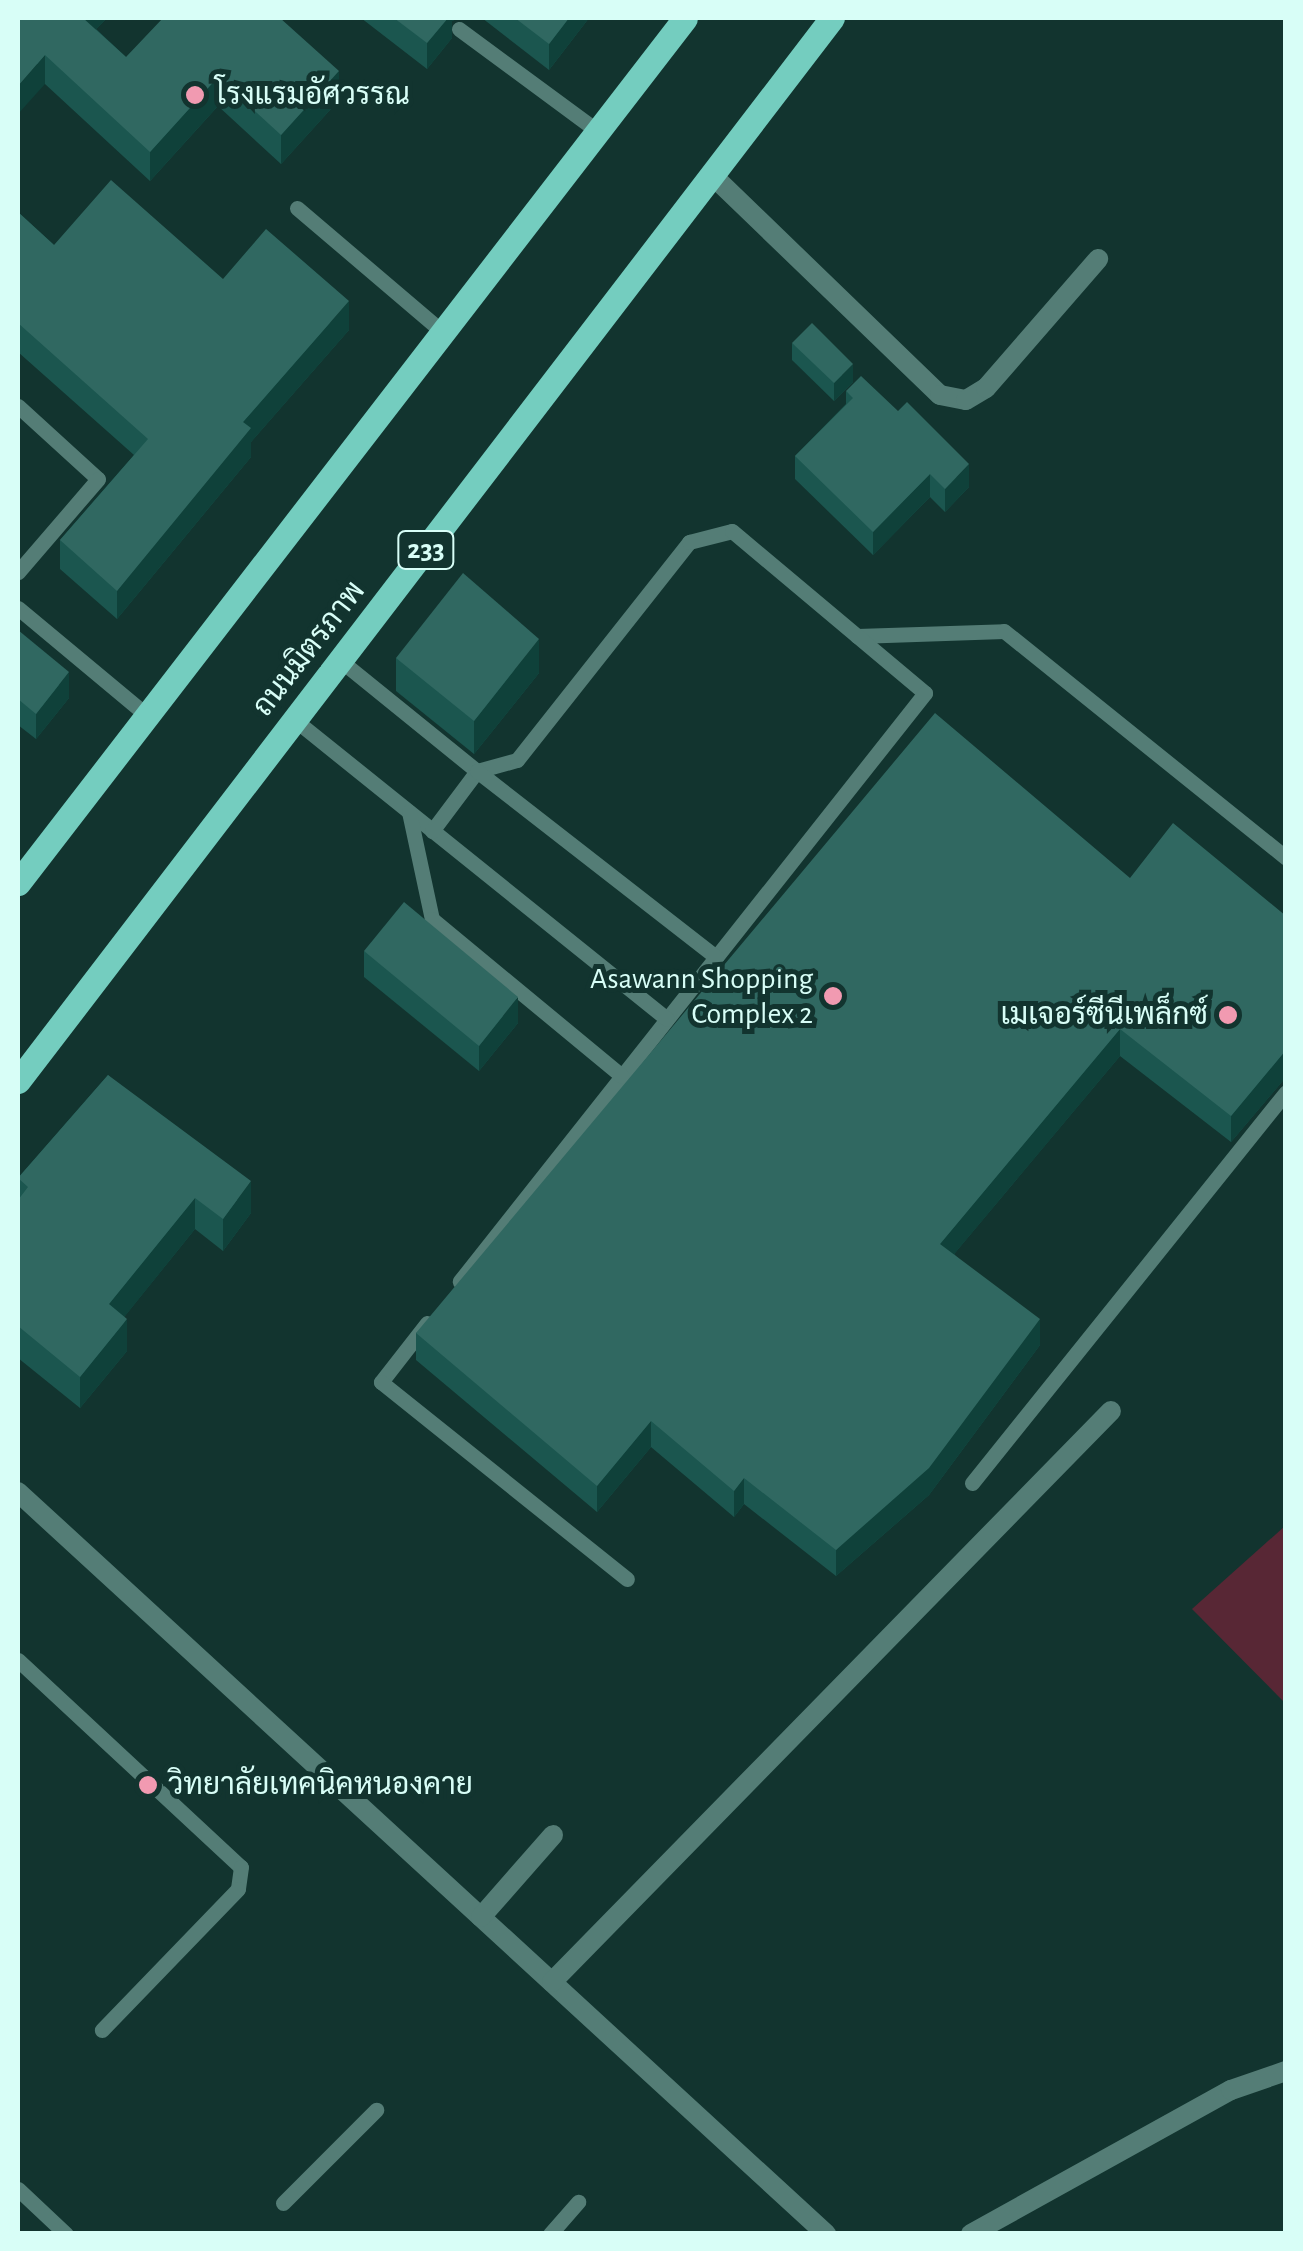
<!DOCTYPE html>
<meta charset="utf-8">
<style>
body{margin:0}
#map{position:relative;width:1303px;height:2251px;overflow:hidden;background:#12342f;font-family:"Alegreya Sans",Sarabun,sans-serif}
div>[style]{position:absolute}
.green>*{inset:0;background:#582735}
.service>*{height:15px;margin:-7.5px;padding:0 7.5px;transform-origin:7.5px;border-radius:7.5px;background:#547d76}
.minor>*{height:20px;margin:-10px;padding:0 10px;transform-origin:10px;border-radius:10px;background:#547d76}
.primary>*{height:25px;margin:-12.5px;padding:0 12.5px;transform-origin:12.5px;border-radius:12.5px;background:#74cdbf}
.wall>*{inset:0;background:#1b564f}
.shaded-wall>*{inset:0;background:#0f413a}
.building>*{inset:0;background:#306861}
.dots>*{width:28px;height:28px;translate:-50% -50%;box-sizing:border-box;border:5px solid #12342f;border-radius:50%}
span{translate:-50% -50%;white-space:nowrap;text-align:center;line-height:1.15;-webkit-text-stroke:10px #12342f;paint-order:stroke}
.shield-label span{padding:2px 8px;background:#12342f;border:2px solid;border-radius:8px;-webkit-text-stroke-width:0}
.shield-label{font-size:28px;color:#d8fef7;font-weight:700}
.poi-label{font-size:30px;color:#d8fef7}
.left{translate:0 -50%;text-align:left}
.right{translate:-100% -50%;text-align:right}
.street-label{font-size:30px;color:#d8fef7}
.frame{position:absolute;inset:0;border:20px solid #d8fef7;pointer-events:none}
</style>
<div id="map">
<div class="green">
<div style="clip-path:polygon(1285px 1526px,1285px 1703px,1192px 1609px)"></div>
</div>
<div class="service">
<div style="left:459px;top:29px;width:170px;rotate:36.4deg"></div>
<div style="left:297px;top:208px;width:187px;rotate:40.4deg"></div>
<div style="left:18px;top:406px;width:108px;rotate:42.4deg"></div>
<div style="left:98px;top:479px;width:123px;rotate:130.7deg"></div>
<div style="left:18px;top:608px;width:165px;rotate:39.8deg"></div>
<div style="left:857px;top:636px;width:147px;rotate:-1.9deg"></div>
<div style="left:1004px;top:631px;width:362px;rotate:38.8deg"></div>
<div style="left:341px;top:661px;width:175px;rotate:39deg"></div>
<div style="left:477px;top:771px;width:41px;rotate:-15.4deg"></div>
<div style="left:517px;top:760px;width:278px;rotate:-51.7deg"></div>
<div style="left:689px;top:542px;width:44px;rotate:-14.3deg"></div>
<div style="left:732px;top:531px;width:252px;rotate:40deg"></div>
<div style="left:925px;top:693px;width:750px;rotate:128.34deg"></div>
<div style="left:295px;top:720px;width:477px;rotate:38.8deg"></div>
<div style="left:409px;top:812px;width:109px;rotate:77.9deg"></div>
<div style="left:432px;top:919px;width:246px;rotate:39.6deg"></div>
<div style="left:432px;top:831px;width:75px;rotate:-53.1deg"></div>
<div style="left:477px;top:771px;width:303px;rotate:37.9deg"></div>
<div style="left:427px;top:1323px;width:75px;rotate:127.9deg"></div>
<div style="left:381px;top:1382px;width:315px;rotate:38.7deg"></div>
<div style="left:972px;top:1483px;width:501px;rotate:-51.23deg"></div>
<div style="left:18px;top:1660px;width:304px;rotate:42.9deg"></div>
<div style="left:241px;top:1867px;width:22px;rotate:98deg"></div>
<div style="left:238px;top:1889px;width:196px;rotate:134deg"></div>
<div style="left:18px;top:2189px;width:66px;rotate:43.2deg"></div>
<div style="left:283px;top:2203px;width:132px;rotate:-45deg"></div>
<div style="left:550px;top:2234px;width:43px;rotate:-48.8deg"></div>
</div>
<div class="minor">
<div style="left:711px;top:174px;width:318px;rotate:44deg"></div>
<div style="left:940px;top:395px;width:26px;rotate:11deg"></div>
<div style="left:966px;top:400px;width:23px;rotate:-31deg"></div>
<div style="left:986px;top:388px;width:171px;rotate:-49deg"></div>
<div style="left:18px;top:1492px;width:1097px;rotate:42.56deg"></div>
<div style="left:481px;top:1917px;width:109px;rotate:-48.7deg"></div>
<div style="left:552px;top:1982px;width:799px;rotate:-45.61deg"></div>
<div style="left:971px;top:2234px;width:297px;rotate:-29deg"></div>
<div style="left:1231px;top:2090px;width:58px;rotate:-19.1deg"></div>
</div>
<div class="primary">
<div style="left:18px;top:883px;width:1092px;rotate:-52.36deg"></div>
<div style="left:18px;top:1081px;width:1339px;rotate:-52.56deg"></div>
</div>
<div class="wall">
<div style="clip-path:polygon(18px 18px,107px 18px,96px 29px,126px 57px,339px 100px,281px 164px,218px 106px,150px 181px,45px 84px)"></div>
<div style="clip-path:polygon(361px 18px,459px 18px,452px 21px,452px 38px,427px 69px)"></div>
<div style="clip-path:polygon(482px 18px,589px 18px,549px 70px)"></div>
<div style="clip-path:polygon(18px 212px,54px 245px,223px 279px,349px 330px,251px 442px,251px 457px,117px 619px,60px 569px,60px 540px,134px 455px,18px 352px)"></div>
<div style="clip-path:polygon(792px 343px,853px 382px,834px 401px,792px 360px)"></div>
<div style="clip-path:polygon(846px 391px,969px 487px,945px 512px,930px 497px,873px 555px,795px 479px,795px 456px,846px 404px)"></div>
<div style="clip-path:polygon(18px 630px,69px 698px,36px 739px,18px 725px)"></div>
<div style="clip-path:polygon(396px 658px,539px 673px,474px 754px,396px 691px)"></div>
<div style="clip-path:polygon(1130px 878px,1286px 916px,1286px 1077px,1231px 1142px,1120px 1056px,954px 1254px,1040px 1345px,929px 1495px,836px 1576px,744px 1504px,734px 1517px,651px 1447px,597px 1512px,416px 1360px,416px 1333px)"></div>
<div style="clip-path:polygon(364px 951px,518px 1023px,479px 1071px,364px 977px)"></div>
<div style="clip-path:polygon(108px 1075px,251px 1213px,223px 1251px,195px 1229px,124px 1317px,127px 1351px,80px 1408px,18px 1358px,18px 1178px)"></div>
</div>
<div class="shaded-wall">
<div style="clip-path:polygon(81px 18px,107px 18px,81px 45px)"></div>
<div style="clip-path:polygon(448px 18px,459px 18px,452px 21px,452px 38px,427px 69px,427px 43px)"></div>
<div style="clip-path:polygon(569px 18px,589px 18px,549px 70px,549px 44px)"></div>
<div style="clip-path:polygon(45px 55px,45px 84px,18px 114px,18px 86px)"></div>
<div style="clip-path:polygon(339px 71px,339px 100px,281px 164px,281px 135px)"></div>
<div style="clip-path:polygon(218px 77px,218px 106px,150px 181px,150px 152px)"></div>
<div style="clip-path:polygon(349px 301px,349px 330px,251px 442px,251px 457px,117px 619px,117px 591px,243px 422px)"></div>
<div style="clip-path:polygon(853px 364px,853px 382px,834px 401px,834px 383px)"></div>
<div style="clip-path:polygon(969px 464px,969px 487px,945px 512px,945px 489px)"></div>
<div style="clip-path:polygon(930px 474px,930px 497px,873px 555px,873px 532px)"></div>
<div style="clip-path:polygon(539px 639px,539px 673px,474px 754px,474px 721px)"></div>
<div style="clip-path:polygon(69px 672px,69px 698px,36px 739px,36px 714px)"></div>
<div style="clip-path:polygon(518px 997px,518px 1023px,479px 1071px,479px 1046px)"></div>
<div style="clip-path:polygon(1120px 1029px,1120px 1056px,940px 1271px,940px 1244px)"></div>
<div style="clip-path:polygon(1286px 1050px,1286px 1077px,1231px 1142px,1231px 1116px)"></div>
<div style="clip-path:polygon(251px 1181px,251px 1213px,223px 1251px,223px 1219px)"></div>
<div style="clip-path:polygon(195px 1198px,195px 1229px,109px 1336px,109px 1304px)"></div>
<div style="clip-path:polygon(127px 1319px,127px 1351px,80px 1408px,80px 1377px)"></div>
<div style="clip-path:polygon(1040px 1319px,1040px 1345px,929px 1495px,836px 1576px,836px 1550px)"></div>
<div style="clip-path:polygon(651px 1421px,651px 1447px,597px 1512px,597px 1486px)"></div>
<div style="clip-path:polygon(744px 1478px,744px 1504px,734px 1517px,734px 1491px)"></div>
</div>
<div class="building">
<div style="clip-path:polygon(18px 18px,83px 18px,126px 57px,163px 18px,280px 18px,339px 71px,281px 135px,218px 77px,150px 152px,45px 55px,18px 86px)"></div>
<div style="clip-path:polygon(394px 18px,448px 18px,427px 43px)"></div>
<div style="clip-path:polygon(515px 18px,569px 18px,549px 44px)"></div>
<div style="clip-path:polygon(111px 180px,223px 279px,266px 229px,349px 301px,243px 422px,251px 428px,117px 591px,60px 540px,148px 439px,18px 323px,18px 212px,54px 245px)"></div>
<div style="clip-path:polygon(812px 323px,853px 364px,834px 383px,792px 343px)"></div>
<div style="clip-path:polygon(861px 376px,898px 411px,907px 402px,969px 464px,945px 489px,930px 474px,873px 532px,795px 456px,853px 398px,846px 391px)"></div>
<div style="clip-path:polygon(463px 573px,539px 639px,474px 721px,396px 658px)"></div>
<div style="clip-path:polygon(18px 630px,69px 672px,36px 714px,18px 699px)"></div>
<div style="clip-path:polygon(935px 713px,1130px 878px,1173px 823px,1286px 916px,1286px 1050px,1231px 1116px,1120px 1029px,940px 1244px,1040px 1319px,929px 1468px,836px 1550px,744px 1478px,734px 1491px,651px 1421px,597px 1486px,416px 1333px)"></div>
<div style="clip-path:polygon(404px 902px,518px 997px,479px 1046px,364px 951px)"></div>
<div style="clip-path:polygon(108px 1075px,251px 1181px,223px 1219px,195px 1198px,109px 1304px,127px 1319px,80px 1377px,18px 1326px,18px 1200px,28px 1187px,18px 1178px)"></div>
</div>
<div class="dots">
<div style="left:195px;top:95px;background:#f19ab1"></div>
<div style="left:833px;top:996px;background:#f19ab1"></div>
<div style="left:1228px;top:1015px;background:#f19ab1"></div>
<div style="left:148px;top:1785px;background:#f19ab1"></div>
</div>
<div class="shield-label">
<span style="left:426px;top:550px">233</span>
</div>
<div class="poi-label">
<span class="left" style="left:215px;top:95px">โรงแรมอัศวรรณ</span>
<span class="right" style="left:813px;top:996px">Asawann Shopping<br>Complex 2</span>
<span class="right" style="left:1208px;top:1015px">เมเจอร์ซีนีเพล็กซ์</span>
<span class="left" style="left:168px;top:1785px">วิทยาลัยเทคนิคหนองคาย</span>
</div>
<div class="street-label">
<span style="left:309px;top:649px;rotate:-52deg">ถนนมิตรภาพ</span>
</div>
<div class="frame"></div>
</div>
